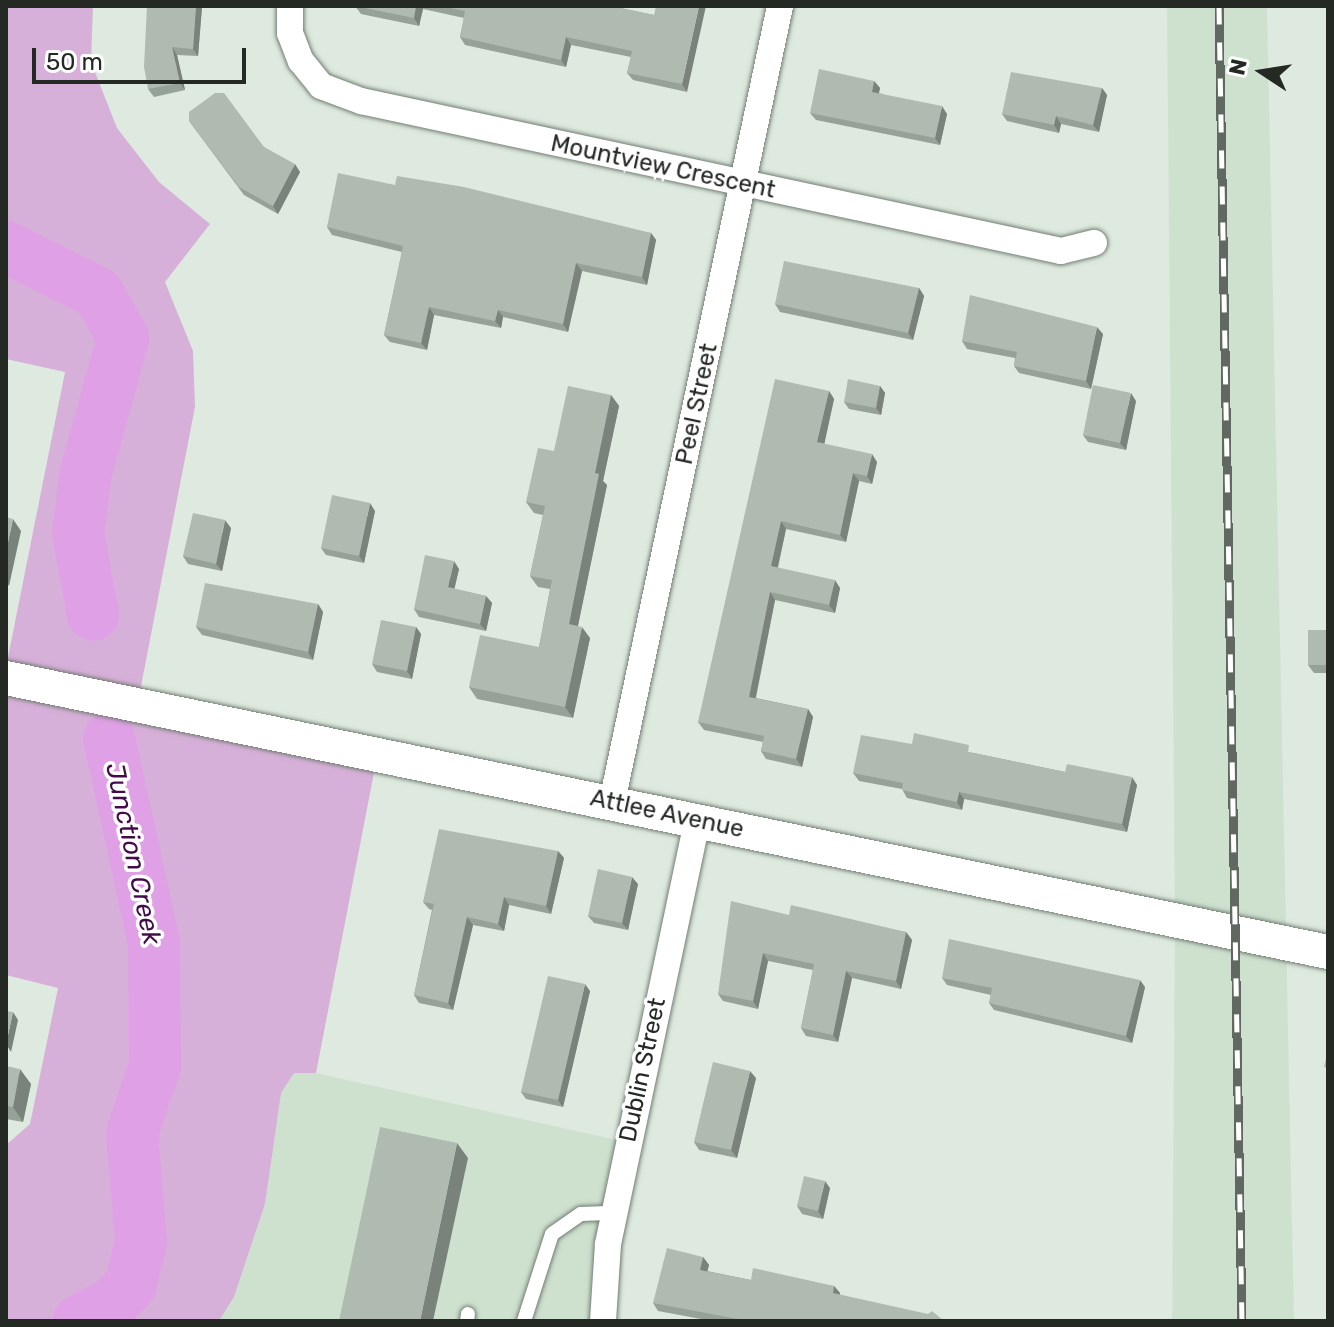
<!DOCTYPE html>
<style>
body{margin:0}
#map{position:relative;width:1334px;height:1327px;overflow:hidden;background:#deeadf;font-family:Rubik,sans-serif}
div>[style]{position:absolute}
.built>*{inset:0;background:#cee1cf}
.green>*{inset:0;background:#d7b0da}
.river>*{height:52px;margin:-26px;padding:0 26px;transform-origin:26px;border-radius:26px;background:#dfa0e5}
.roads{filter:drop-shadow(0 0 2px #737e74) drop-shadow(0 0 2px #737e74)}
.service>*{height:14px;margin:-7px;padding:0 7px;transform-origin:7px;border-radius:7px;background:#fff}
.minor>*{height:26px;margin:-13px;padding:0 13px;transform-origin:13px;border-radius:13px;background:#fff}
.tertiary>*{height:34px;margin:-17px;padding:0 17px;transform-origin:17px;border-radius:17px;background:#fff}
.rail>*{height:9px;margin-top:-4.5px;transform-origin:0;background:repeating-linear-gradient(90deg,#fff 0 18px,#606861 0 36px);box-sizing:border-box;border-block:2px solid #606861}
.wall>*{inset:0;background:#96a197}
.shaded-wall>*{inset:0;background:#7a837b}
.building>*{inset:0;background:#afbbb0}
span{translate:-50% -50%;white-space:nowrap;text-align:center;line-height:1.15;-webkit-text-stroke:7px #fff;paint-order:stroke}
.street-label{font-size:24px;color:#242924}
.water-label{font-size:26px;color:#440b4a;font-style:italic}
.frame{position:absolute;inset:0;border:8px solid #242924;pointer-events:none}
.north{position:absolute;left:1222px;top:32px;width:80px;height:80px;-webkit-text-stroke:6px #fff;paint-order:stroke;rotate:282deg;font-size:22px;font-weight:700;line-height:32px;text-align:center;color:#242924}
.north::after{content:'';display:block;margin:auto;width:28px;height:36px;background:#242924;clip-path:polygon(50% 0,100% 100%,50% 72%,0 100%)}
.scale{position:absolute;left:32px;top:48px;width:214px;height:36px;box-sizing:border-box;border:4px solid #242924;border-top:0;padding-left:10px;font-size:24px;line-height:28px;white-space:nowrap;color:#242924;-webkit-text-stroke:6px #fff;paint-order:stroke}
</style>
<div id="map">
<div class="built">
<div style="clip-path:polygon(1167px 6px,1267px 6px,1294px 1321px,1172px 1321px,1175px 922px)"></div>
<div style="clip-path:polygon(294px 1073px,316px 1073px,630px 1143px,590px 1321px,219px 1321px,234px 1297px,265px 1204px,280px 1094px)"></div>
</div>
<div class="green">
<div style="clip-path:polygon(6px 6px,93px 6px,91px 62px,117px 128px,159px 182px,210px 224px,165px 282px,193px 351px,195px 407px,137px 707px,377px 757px,316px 1073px,294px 1073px,281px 1093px,265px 1204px,234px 1297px,219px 1321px,6px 1321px,6px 1145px,30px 1124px,58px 988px,6px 975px,6px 667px,65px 372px,6px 359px)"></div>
</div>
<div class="river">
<div style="left:6px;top:247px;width:103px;rotate:26.6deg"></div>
<div style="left:98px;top:293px;width:51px;rotate:60.9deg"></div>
<div style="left:123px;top:338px;width:139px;rotate:105.4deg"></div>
<div style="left:86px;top:472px;width:62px;rotate:97.5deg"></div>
<div style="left:78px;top:533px;width:83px;rotate:79.6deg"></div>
<div style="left:79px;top:1321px;width:40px;rotate:-28deg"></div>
<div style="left:114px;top:1302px;width:23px;rotate:-45deg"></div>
<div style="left:130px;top:1286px;width:45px;rotate:-76deg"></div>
<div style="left:141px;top:1242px;width:109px;rotate:-94.7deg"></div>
<div style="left:132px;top:1133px;width:71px;rotate:-71.1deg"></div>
<div style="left:155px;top:1066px;width:123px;rotate:-90.5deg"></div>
<div style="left:154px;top:943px;width:209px;rotate:-102.4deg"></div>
</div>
<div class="roads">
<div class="service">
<div style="left:467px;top:1321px;width:7px;rotate:-82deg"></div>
<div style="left:524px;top:1321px;width:91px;rotate:-72.2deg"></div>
<div style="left:552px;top:1234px;width:35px;rotate:-35deg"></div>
<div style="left:581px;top:1214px;width:33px;rotate:-2deg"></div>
</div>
<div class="minor">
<div style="left:290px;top:6px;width:27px;rotate:90deg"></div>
<div style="left:290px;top:33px;width:30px;rotate:69deg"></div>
<div style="left:301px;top:61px;width:32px;rotate:51deg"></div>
<div style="left:321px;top:86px;width:43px;rotate:20.6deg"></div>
<div style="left:361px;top:101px;width:716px;rotate:12.09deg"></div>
<div style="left:1061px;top:251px;width:34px;rotate:-14deg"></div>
<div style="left:612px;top:802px;width:814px;rotate:-78.08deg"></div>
<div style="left:603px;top:1321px;width:77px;rotate:-86.3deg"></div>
<div style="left:608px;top:1244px;width:433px;rotate:-78.1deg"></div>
</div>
<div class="tertiary">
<div style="left:6px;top:678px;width:1350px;rotate:11.71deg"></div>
</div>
</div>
<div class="rail">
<div style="left:1219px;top:6px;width:1315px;rotate:89deg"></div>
</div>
<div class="wall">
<div style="clip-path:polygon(147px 6px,202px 7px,198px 56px,177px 55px,185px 90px,154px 97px,148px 89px)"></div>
<div style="clip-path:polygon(355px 6px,611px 6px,654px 15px,687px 92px,633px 80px,627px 73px,631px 57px,571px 45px,566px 67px,465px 45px,460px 37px,464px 18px,423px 9px,419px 26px,361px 14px)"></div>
<div style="clip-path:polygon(874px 81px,880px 88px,879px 93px,947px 114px,940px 145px,816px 120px,810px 113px)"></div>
<div style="clip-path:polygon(1102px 88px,1107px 95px,1099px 132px,1061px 124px,1059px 133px,1007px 121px,1002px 114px)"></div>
<div style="clip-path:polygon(189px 121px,264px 147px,300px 172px,278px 214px,244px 195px)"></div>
<div style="clip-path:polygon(395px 185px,651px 233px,656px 240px,647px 285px,582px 271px,568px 332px,503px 317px,501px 328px,434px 315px,427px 350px,390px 342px,384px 335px,402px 252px,332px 235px,327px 227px)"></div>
<div style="clip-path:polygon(919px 288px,924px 296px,913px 340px,780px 312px,775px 304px)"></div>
<div style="clip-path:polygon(1103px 334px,1091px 389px,1019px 373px,1014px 366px,1015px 358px,967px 349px,962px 341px)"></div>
<div style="clip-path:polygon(880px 386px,885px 393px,881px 415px,849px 409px,844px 402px)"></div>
<div style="clip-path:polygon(829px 391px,834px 399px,824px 444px,877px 462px,872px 484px,859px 481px,846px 542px,786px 529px,778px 568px,840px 588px,835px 613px,775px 600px,756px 698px,808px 709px,813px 717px,802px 767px,766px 759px,761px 751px,763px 742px,704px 730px,698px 722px)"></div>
<div style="clip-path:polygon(611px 395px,619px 406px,603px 481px,607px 485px,578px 626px,590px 638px,573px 718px,477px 699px,469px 687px,539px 647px,550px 589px,538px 587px,530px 576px,543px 515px,534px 513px,526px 502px,554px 451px)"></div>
<div style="clip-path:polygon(1136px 401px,1126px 450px,1088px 442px,1083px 435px)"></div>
<div style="clip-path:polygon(375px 511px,364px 563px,326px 555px,321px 548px)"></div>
<div style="clip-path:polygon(231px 528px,222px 571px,188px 564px,183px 556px)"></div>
<div style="clip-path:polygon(459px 569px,454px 589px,486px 596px,492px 603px,486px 631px,419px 617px,414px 609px)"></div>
<div style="clip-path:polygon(318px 604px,323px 612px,313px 660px,202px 635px,196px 627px)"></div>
<div style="clip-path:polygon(416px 627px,421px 634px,412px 679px,377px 672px,372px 664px)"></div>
<div style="clip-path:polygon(1328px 630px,1328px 673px,1314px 673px,1308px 665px)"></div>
<div style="clip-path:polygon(912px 744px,974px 753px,1065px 772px,1137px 785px,1127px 832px,964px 799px,962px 810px,907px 798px,902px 789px,859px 781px,853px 773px)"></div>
<div style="clip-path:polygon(558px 851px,564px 858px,551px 914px,509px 905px,504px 931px,473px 925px,453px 1010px,419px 1003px,414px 995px,432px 910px,429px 909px,423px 902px)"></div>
<div style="clip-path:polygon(638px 884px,628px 930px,594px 923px,588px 916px)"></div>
<div style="clip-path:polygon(789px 915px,906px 932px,912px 940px,901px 989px,852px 978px,838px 1042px,806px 1036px,801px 1028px,813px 970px,768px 961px,758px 1009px,723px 1001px,718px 994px)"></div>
<div style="clip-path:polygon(942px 978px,1145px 987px,1132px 1043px,994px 1010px,989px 1003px,991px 995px,947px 985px)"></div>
<div style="clip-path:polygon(590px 991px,563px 1107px,526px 1099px,521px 1092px)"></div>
<div style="clip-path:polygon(6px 1066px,31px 1084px,23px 1122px,6px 1119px)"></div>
<div style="clip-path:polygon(756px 1078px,737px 1158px,699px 1150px,694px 1142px)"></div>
<div style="clip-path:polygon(830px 1188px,823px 1219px,802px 1214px,797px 1206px)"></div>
<div style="clip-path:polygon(703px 1257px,709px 1265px,707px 1271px,751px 1280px,834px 1286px,840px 1293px,840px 1295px,944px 1321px,712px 1321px,658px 1311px,653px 1303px)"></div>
</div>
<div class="shaded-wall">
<div style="clip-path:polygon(196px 6px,202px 7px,198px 56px,193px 49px)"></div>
<div style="clip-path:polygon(416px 6px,421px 6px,423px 9px,419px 26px,414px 18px)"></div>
<div style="clip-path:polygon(699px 6px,706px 6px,687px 92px,682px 84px)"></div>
<div style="clip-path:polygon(566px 37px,571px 45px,566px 67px,561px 60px)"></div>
<div style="clip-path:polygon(172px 47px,177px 55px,185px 90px,180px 83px)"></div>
<div style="clip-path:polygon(874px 81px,880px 88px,877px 100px,872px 92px)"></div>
<div style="clip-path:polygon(1102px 88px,1107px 95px,1099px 132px,1093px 125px)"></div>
<div style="clip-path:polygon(942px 106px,947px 114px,940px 145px,935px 138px)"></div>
<div style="clip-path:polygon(1056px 116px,1061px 124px,1059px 133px,1054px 125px)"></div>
<div style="clip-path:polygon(295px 164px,300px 172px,278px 214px,273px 206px)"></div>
<div style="clip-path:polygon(651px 233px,656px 240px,647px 285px,642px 277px)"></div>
<div style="clip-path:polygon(576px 263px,582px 271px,568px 332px,563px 324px)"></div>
<div style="clip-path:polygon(919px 288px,924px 296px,913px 340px,908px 333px)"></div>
<div style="clip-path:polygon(429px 307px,434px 315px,427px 350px,421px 343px)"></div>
<div style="clip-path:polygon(498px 310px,503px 317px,501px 328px,495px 321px)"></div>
<div style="clip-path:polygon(1097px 327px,1103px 334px,1091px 389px,1086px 381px)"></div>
<div style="clip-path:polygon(880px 386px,885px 393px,881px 415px,876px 408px)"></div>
<div style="clip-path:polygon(829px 391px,834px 399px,823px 450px,817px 442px)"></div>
<div style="clip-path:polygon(1131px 393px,1136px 401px,1126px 450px,1120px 443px)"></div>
<div style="clip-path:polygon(611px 395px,619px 406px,603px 481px,607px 485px,576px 635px,569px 624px,595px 473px)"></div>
<div style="clip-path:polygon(872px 454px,877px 462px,872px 484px,867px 476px)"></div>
<div style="clip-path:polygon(853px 473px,859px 481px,846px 542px,840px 535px)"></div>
<div style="clip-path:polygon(370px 503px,375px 511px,364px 563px,359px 556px)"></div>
<div style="clip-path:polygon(13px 519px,21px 531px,9px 586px,6px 581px,6px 551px)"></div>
<div style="clip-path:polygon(225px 520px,231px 528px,222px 571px,216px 564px)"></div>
<div style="clip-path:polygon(781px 521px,786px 529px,776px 574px,771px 566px)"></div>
<div style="clip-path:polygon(454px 561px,459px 569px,453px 595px,448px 587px)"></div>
<div style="clip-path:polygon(835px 580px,840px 588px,835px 613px,829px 605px)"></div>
<div style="clip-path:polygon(770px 592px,775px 600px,754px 705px,749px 697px)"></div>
<div style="clip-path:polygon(486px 596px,492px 603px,486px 631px,480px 624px)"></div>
<div style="clip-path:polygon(318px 604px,323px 612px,313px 660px,308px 652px)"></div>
<div style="clip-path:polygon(416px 627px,421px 634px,412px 679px,407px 671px)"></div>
<div style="clip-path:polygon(582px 627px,590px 638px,573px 718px,565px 707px)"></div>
<div style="clip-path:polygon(808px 709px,813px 717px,802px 767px,796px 759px)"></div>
<div style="clip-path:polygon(1132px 777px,1137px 785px,1127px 832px,1122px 824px)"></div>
<div style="clip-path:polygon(959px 792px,964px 799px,962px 810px,957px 802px)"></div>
<div style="clip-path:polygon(558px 851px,564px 858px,551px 914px,546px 906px)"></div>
<div style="clip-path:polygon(632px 877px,638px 884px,628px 930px,622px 923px)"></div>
<div style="clip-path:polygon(504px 897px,509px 905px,504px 931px,498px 924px)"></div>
<div style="clip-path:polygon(467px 917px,473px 925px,453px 1010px,448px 1003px)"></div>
<div style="clip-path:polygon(906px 932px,912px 940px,901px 989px,896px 981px)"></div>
<div style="clip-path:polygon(763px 953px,768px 961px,758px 1009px,753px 1001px)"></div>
<div style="clip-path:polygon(846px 971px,852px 978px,838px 1042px,833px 1035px)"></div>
<div style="clip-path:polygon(1140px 980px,1145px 987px,1132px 1043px,1126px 1036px)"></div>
<div style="clip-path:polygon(585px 984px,590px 991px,563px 1107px,558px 1100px)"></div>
<div style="clip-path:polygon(13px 1012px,18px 1020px,11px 1052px,6px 1044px)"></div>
<div style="clip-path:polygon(20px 1069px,31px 1084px,23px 1122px,13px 1107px)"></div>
<div style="clip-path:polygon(750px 1071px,756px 1078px,737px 1158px,731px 1150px)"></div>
<div style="clip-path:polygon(457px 1143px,468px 1158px,433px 1321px,420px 1321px)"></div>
<div style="clip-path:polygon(825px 1181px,830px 1188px,823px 1219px,818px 1211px)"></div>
<div style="clip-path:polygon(703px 1257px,709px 1265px,706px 1277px,700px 1270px)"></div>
<div style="clip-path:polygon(834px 1286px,840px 1293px,838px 1301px,833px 1293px)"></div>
</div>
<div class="building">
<div style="clip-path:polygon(147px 6px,196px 6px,193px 49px,172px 47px,180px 83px,148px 89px,144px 67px)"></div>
<div style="clip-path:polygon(355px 6px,416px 6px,414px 18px)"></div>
<div style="clip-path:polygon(440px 6px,611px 6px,654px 15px,656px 6px,699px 6px,682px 84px,627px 73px,632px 51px,566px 37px,561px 60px,460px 37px,465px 11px)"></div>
<div style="clip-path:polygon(819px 69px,874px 81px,872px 92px,942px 106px,935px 138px,810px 113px)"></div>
<div style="clip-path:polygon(1011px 72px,1102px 88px,1093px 125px,1056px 116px,1054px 125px,1002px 114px)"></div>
<div style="clip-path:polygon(215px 93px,224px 93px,264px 147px,295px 164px,273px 206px,239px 187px,189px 121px,189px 112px)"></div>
<div style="clip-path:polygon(338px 173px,395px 185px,397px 176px,464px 187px,651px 233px,642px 277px,576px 263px,563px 324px,498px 310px,495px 321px,429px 307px,421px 343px,384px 335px,403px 246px,327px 227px)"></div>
<div style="clip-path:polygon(784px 261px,919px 288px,908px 333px,775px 304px)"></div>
<div style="clip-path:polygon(970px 295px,1097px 327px,1086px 381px,1014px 366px,1017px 352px,962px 341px)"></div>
<div style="clip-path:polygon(775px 379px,829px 391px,817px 442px,872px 454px,867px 476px,853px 473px,840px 535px,781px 521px,771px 566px,835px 580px,829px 605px,770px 592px,749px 697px,808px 709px,796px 759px,761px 751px,764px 736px,698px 722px)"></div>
<div style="clip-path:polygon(848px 379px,880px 386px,876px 408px,844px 402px)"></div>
<div style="clip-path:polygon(1093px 385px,1131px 393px,1120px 443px,1083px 435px)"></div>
<div style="clip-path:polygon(568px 386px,611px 395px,595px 473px,599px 474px,569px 624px,582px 627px,565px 707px,469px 687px,480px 635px,539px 647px,552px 580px,530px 576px,545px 506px,526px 502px,538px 448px,554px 451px)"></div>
<div style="clip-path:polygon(332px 495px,370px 503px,359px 556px,321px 548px)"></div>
<div style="clip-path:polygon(193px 513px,225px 520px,216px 564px,183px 556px)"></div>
<div style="clip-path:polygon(6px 517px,13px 519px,6px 551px)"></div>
<div style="clip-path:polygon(425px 555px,454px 561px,448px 587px,486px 596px,480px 624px,414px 609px)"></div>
<div style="clip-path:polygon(205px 583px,318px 604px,308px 652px,196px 627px)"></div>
<div style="clip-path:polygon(381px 620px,416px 627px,407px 671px,372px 664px)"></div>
<div style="clip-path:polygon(1308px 630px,1328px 630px,1328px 665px,1308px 665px)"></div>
<div style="clip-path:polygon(914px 733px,969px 745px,968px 752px,1065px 772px,1067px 764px,1132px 777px,1122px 824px,959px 792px,957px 802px,902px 790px,903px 783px,853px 773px,861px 735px,912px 744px)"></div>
<div style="clip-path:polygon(439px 829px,558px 851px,546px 906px,504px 897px,498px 924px,467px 917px,448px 1003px,414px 995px,434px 904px,423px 902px)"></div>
<div style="clip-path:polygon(598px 869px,632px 877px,622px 923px,588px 916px)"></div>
<div style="clip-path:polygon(731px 901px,789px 915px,791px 905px,906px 932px,896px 981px,846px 971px,833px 1035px,801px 1028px,814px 964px,763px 953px,753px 1001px,718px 994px)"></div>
<div style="clip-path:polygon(949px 939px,1140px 980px,1126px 1036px,989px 1003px,992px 988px,942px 978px)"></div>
<div style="clip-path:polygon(548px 976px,585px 984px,558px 1100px,521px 1092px)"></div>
<div style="clip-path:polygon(6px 1011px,13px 1012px,6px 1044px)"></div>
<div style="clip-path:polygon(1328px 1051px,1328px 1068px,1324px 1067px)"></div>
<div style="clip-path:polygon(713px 1062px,750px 1071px,731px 1150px,694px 1142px)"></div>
<div style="clip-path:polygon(6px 1066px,20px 1069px,13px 1107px,6px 1106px)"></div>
<div style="clip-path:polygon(380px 1127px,457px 1143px,420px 1321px,339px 1321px)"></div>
<div style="clip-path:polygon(804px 1176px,825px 1181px,818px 1211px,797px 1206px)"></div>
<div style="clip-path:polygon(667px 1248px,703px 1257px,700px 1270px,751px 1280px,753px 1268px,834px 1286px,833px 1293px,928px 1314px,932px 1311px,944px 1321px,748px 1321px,653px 1303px)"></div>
</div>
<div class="street-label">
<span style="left:663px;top:167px;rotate:12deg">Mountview Crescent</span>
<span style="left:697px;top:404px;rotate:-78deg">Peel Street</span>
<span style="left:667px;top:814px;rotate:12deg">Attlee Avenue</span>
<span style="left:643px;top:1070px;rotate:-78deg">Dublin Street</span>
</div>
<div class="water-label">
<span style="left:133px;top:854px;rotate:78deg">Junction Creek</span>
</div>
<div class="frame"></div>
<div class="north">N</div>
<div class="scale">50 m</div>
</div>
